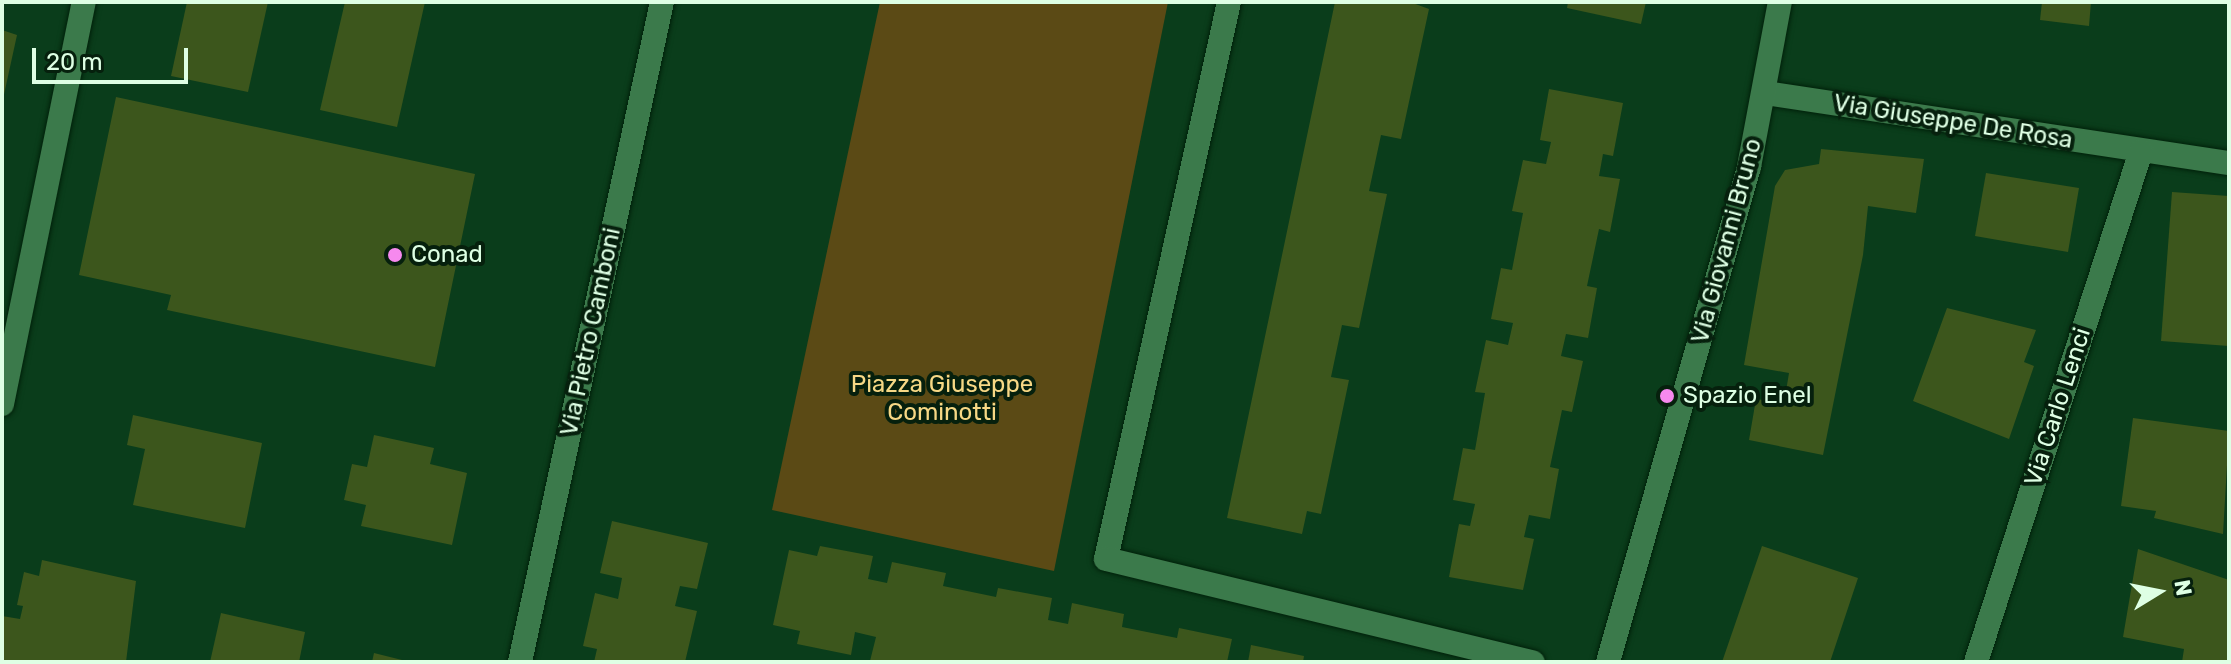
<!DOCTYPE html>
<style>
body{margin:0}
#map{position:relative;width:2231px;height:664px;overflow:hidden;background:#0a3d1b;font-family:Rubik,sans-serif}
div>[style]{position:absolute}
.green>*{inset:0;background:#5b4a15}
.building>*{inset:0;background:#3c561c}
.roads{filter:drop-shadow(0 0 2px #00210a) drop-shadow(0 0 2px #00210a)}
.minor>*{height:24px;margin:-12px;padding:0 12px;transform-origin:12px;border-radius:12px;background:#3b7a4b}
.tertiary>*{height:24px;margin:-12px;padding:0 12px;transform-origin:12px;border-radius:12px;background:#3b7a4b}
.dots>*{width:22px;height:22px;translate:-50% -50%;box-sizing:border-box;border:4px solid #06200d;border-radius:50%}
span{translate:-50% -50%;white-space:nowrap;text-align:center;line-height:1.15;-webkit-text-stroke:8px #06200d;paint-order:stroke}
.street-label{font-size:24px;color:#deffe4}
.poi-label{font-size:24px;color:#deffe4}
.left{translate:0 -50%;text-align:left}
.park-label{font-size:24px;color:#f7d885}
.frame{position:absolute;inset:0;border:4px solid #deffe4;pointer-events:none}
.north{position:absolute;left:2119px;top:552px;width:80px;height:80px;-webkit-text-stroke:6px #06200d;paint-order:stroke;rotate:80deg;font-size:22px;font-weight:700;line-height:32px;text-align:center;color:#deffe4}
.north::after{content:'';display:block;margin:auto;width:28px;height:36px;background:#deffe4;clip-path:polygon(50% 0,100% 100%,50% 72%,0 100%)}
.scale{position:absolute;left:32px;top:48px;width:156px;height:36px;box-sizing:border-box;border:4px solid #deffe4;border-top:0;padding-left:10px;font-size:24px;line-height:28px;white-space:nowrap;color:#deffe4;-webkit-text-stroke:6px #06200d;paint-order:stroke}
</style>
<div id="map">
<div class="green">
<div style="clip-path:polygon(880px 2px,1168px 2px,1054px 571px,772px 510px)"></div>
</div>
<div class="building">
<div style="clip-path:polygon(187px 2px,268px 2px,248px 92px,171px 76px)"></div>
<div style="clip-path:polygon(345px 2px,425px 2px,397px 127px,320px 110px)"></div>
<div style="clip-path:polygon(1335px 2px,1410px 2px,1429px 9px,1401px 139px,1381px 135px,1369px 191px,1387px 194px,1359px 328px,1342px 325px,1331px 377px,1349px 380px,1321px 514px,1307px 511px,1302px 534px,1227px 518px)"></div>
<div style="clip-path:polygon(1568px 2px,1646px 2px,1641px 24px,1567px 8px)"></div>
<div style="clip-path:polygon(2042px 2px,2091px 2px,2089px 26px,2040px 20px)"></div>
<div style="clip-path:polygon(2px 30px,17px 35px,3px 99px,2px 99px)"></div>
<div style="clip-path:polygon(1549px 89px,1623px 103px,1613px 156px,1603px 154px,1599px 176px,1620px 179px,1610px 232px,1599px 229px,1587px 286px,1597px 288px,1588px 338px,1566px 334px,1561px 356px,1583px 361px,1572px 412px,1562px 410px,1550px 467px,1559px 469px,1550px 519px,1529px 515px,1524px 537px,1534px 539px,1523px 590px,1449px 577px,1459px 524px,1470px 526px,1475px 504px,1453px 500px,1463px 448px,1475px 450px,1485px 393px,1475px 392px,1486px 340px,1508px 345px,1513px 323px,1491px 319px,1501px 268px,1512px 270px,1523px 213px,1512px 211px,1523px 160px,1546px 164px,1551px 142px,1540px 140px)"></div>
<div style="clip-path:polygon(116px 97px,475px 174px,435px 367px,167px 310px,171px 295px,79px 275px)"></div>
<div style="clip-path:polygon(1821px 149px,1924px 159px,1916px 213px,1868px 206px,1863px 255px,1823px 455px,1749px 440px,1756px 399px,1784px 403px,1789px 373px,1744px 365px,1775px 186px,1785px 170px,1819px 164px)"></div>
<div style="clip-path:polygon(1986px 173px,2079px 188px,2068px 252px,1975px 236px)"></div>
<div style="clip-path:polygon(2172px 192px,2229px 196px,2229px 346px,2161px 341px)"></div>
<div style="clip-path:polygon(1947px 308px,2036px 330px,2024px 362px,2034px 366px,2009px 439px,1913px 401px)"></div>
<div style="clip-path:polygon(133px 415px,262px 443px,245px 528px,133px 505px,145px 449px,127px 445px)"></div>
<div style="clip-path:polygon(2133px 418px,2229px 431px,2223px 534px,2154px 518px,2156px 511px,2121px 506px)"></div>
<div style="clip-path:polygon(374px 435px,434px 448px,430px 464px,467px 473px,452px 545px,361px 526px,366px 505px,344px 500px,352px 464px,367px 467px)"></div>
<div style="clip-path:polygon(612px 521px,708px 543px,697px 589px,680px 586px,675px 606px,697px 611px,685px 662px,594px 662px,597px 649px,583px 646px,595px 593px,618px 599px,622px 578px,600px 573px)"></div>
<div style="clip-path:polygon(820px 546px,873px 556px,868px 579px,887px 583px,892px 562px,946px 573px,943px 586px,996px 597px,998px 588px,1052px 598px,1048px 620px,1068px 624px,1072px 603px,1124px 614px,1122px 627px,1177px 638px,1179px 628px,1232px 639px,1227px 662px,877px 662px,870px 661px,876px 637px,855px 632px,851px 655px,797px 644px,800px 631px,773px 625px,789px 550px,817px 556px)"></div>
<div style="clip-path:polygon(1762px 546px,1858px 578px,1830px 662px,1722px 662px)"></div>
<div style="clip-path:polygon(2138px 549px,2229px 580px,2229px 662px,2182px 662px,2184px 649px,2123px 637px)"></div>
<div style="clip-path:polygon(42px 560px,136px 581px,126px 662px,2px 662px,2px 616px,20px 619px,23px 606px,17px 605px,24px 572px,39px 576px)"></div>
<div style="clip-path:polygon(221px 613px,305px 632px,299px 662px,210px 662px)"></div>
<div style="clip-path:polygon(1251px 645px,1304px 656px,1303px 662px,1248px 662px)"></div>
<div style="clip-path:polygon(374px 653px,406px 661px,406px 662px,372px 662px)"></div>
</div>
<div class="roads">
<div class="minor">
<div style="left:1229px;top:2px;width:570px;rotate:102.45deg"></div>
<div style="left:1106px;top:559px;width:439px;rotate:13.6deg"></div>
<div style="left:1765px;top:93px;width:469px;rotate:8.6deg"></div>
<div style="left:2px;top:404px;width:410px;rotate:-78.5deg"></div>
<div style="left:1608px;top:662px;width:515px;rotate:-74.1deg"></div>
<div style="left:1749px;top:167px;width:168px;rotate:-79.4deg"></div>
<div style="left:1976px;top:662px;width:537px;rotate:-72.1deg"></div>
</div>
<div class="tertiary">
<div style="left:520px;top:662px;width:675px;rotate:-77.86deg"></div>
</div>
</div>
<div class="dots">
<div style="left:395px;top:255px;background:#f689ee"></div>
<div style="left:1667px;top:396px;background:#f689ee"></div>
</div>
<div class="street-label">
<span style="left:1953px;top:122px;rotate:9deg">Via Giuseppe De Rosa</span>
<span style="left:1727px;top:241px;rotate:-75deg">Via Giovanni Bruno</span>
<span style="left:591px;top:332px;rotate:-78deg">Via Pietro Camboni</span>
<span style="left:2058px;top:407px;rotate:-72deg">Via Carlo Lenci</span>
</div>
<div class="poi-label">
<span class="left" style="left:411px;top:255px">Conad</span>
<span class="left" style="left:1683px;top:396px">Spazio Enel</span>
</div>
<div class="park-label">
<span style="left:942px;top:399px">Piazza Giuseppe<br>Cominotti</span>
</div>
<div class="frame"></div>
<div class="north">N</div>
<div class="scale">20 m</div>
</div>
